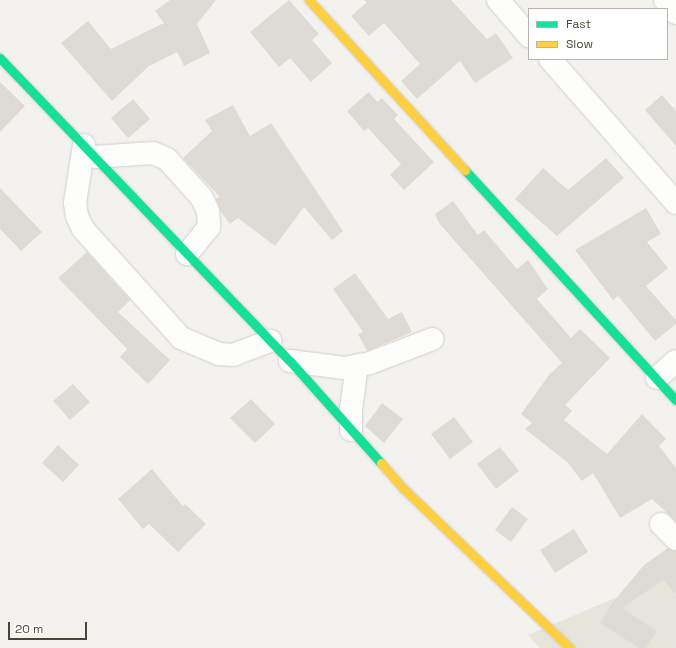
<!DOCTYPE html>
<style>
body{margin:0}
#map{position:relative;width:676px;height:648px;overflow:hidden;background:#f4f2ee;font-family:"Space Grotesk",sans-serif}
div>[style]{position:absolute}
.residential>*{inset:0;background:#e7e4dc}
.building>*{inset:0;background:#dedbd6}
.roads{filter:drop-shadow(0 0 1px #d2d0cb) drop-shadow(0 0 1px #d2d0cb)}
.street>*{height:22px;margin:-11px;padding:0 11px;transform-origin:11px;border-radius:11px;background:#fdfdfc}
.fast>*{height:9px;margin:-4.5px;padding:0 4.5px;transform-origin:4.5px;border-radius:4.5px;background:#16e098}
.slow>*{height:9px;margin:-4.5px;padding:0 4.5px;transform-origin:4.5px;border-radius:4.5px;background:#ffcf43}
span{translate:-50% -50%;white-space:nowrap;text-align:center;line-height:1.15;-webkit-text-stroke:3px #fff;paint-order:stroke}
.legend{position:absolute;left:528px;top:8px;width:140px;height:52px;box-sizing:border-box;background:#fff;border:1px solid #b7b4b0;margin:0;padding:5px 7px;list-style:none;font-size:12px;color:#4b4439}
.legend li{display:flex;align-items:center;gap:8px;height:20px}
.legend b{width:20px;border:1px solid #b7b4b0}
.scale{position:absolute;left:8px;top:622px;width:79px;height:18px;box-sizing:border-box;border:2px solid #4b4439;border-top:0;padding-left:5px;font-size:12px;line-height:14px;white-space:nowrap;color:#4b4439;-webkit-text-stroke:3px #fff;paint-order:stroke}
</style>
<div id="map">
<div class="residential">
<div style="clip-path:polygon(676px 572px,676px 648px,540px 648px,528px 635px)"></div>
</div>
<div class="building">
<div style="clip-path:polygon(170px 0,216px 0,197px 24px,210px 53px,184px 66px,177px 52px,149px 66px,112px 101px,61px 43px,88px 21px,111px 49px,164px 23px,155px 11px)"></div>
<div style="clip-path:polygon(289px 0,319px 34px,312px 40px,332px 63px,311px 82px,290px 58px,279px 67px,250px 32px)"></div>
<div style="clip-path:polygon(364px 0,451px 0,487px 39px,496px 33px,513px 58px,475px 83px,460px 61px,417px 99px,401px 81px,420px 64px,384px 23px,369px 36px,351px 16px,367px 2px)"></div>
<div style="clip-path:polygon(0 82px,25px 106px,0 132px)"></div>
<div style="clip-path:polygon(369px 92px,377px 102px,382px 98px,398px 115px,394px 119px,434px 162px,404px 190px,390px 175px,401px 164px,368px 128px,364px 131px,347px 111px)"></div>
<div style="clip-path:polygon(662px 95px,676px 111px,676px 146px,645px 110px)"></div>
<div style="clip-path:polygon(133px 99px,150px 119px,128px 138px,111px 118px)"></div>
<div style="clip-path:polygon(233px 105px,250px 136px,271px 123px,343px 231px,332px 240px,304px 207px,275px 246px,238px 218px,230px 224px,221px 212px,216px 199px,220px 197px,183px 158px,212px 131px,205px 120px)"></div>
<div style="clip-path:polygon(606px 158px,624px 178px,557px 236px,515px 199px,543px 168px,568px 190px)"></div>
<div style="clip-path:polygon(0 188px,42px 232px,21px 251px,0 229px)"></div>
<div style="clip-path:polygon(453px 201px,478px 235px,484px 230px,517px 269px,528px 260px,548px 289px,537px 299px,571px 338px,580px 329px,610px 358px,565px 405px,572px 411px,564px 420px,607px 454px,642px 414px,666px 439px,659px 446px,676px 468px,676px 521px,652px 499px,620px 518px,593px 473px,582px 481px,567px 462px,525px 429px,532px 423px,521px 414px,549px 375px,562px 363px,439px 223px,435px 214px)"></div>
<div style="clip-path:polygon(646px 208px,661px 234px,647px 242px,668px 268px,646px 286px,676px 320px,676px 324px,655px 341px,618px 296px,613px 300px,575px 250px)"></div>
<div style="clip-path:polygon(87px 252px,130px 300px,118px 312px,170px 360px,148px 384px,120px 357px,127px 349px,58px 278px)"></div>
<div style="clip-path:polygon(355px 273px,388px 319px,402px 312px,412px 332px,367px 351px,358px 334px,363px 332px,333px 289px)"></div>
<div style="clip-path:polygon(73px 384px,90px 402px,70px 420px,53px 401px)"></div>
<div style="clip-path:polygon(251px 399px,275px 424px,255px 443px,230px 418px)"></div>
<div style="clip-path:polygon(382px 403px,403px 419px,384px 443px,365px 426px)"></div>
<div style="clip-path:polygon(454px 417px,473px 442px,450px 459px,431px 434px)"></div>
<div style="clip-path:polygon(58px 445px,79px 465px,63px 482px,42px 463px)"></div>
<div style="clip-path:polygon(500px 447px,519px 471px,496px 489px,477px 464px)"></div>
<div style="clip-path:polygon(152px 469px,183px 506px,185px 504px,206px 524px,178px 552px,149px 524px,143px 529px,118px 499px)"></div>
<div style="clip-path:polygon(512px 507px,528px 519px,511px 542px,495px 530px)"></div>
<div style="clip-path:polygon(574px 529px,588px 552px,555px 573px,540px 550px)"></div>
<div style="clip-path:polygon(668px 548px,676px 551px,676px 594px,663px 580px,622px 608px,657px 631px,646px 648px,639px 648px,600px 623px,613px 602px,644px 565px)"></div>
</div>
<div class="roads">
<div class="street">
<div style="left:498px;top:0;width:48px;rotate:49.3deg"></div>
<div style="left:665px;top:0;width:17px;rotate:50deg"></div>
<div style="left:550px;top:59px;width:191px;rotate:48.8deg"></div>
<div style="left:84px;top:145px;width:59px;rotate:98.8deg"></div>
<div style="left:75px;top:203px;width:13px;rotate:81deg"></div>
<div style="left:77px;top:216px;width:14px;rotate:65deg"></div>
<div style="left:83px;top:229px;width:147px;rotate:48deg"></div>
<div style="left:181px;top:338px;width:41px;rotate:22.8deg"></div>
<div style="left:219px;top:354px;width:14px;rotate:4deg"></div>
<div style="left:233px;top:355px;width:40px;rotate:-21deg"></div>
<div style="left:94px;top:157px;width:59px;rotate:-3.9deg"></div>
<div style="left:153px;top:153px;width:15px;rotate:23deg"></div>
<div style="left:167px;top:159px;width:52px;rotate:48.1deg"></div>
<div style="left:202px;top:198px;width:14px;rotate:65deg"></div>
<div style="left:208px;top:211px;width:16px;rotate:86deg"></div>
<div style="left:209px;top:227px;width:35px;rotate:129deg"></div>
<div style="left:290px;top:361px;width:55px;rotate:7.3deg"></div>
<div style="left:345px;top:368px;width:25px;rotate:-11deg"></div>
<div style="left:370px;top:363px;width:67px;rotate:-20.9deg"></div>
<div style="left:657px;top:378px;width:25px;rotate:-42deg"></div>
<div style="left:351px;top:430px;width:21px;rotate:-90deg"></div>
<div style="left:351px;top:409px;width:44px;rotate:-82.2deg"></div>
<div style="left:661px;top:524px;width:21px;rotate:45deg"></div>
</div>
<div class="fast">
<div style="left:0;top:58px;width:419px;rotate:46.3deg"></div>
<div style="left:290px;top:361px;width:137px;rotate:48.3deg"></div>
<div style="left:465px;top:170px;width:312px;rotate:47.5deg"></div>
</div>
<div class="slow">
<div style="left:309px;top:0;width:231px;rotate:47.5deg"></div>
<div style="left:381px;top:463px;width:35px;rotate:49deg"></div>
<div style="left:404px;top:489px;width:230px;rotate:43.8deg"></div>
</div>
</div>
<ul class="legend">
<li><b style="height:5px;background:#16e098"></b>Fast</li>
<li><b style="height:5px;background:#ffcf43"></b>Slow</li>
</ul>
<div class="scale">20 m</div>
</div>
